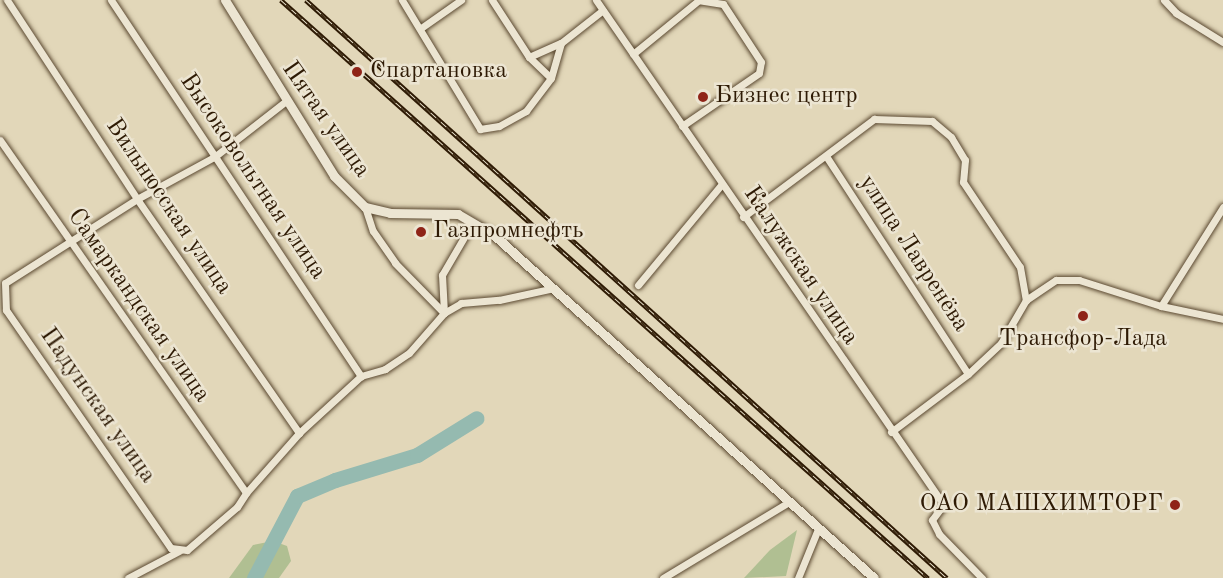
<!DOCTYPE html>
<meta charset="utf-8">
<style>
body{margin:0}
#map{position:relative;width:1223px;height:578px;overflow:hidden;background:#e2d7b9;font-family:"Old Standard TT",serif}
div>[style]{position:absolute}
.green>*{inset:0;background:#b0bf92}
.river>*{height:15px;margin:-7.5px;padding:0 7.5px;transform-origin:7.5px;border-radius:7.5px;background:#95bab0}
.roads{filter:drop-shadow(0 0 2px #5b4931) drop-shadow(0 0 2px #5b4931)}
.minor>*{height:7px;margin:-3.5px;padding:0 3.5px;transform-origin:3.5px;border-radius:3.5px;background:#ece5d2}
.tertiary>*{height:9px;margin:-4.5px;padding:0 4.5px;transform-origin:4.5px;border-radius:4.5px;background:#ece5d2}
.rail>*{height:4.5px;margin-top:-2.25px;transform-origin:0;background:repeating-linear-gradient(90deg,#ece5d2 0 7px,#2e1a04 0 14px);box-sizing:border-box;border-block:2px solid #2e1a04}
.dots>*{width:16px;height:16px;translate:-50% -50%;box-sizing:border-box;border:3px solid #ece5d2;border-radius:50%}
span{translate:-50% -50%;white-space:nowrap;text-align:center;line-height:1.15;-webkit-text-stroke:5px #ece5d2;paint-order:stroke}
.poi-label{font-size:24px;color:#2e1a04}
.left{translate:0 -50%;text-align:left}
.right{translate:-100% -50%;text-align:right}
.street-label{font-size:24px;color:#2e1a04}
</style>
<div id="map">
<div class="green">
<div style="clip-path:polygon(797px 530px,786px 576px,744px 578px,770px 550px)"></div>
<div style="clip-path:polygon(273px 541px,287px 546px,291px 561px,279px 578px,229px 578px,253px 545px)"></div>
</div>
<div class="river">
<div style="left:254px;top:578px;width:93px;rotate:-62.3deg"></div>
<div style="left:297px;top:496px;width:41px;rotate:-22.8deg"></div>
<div style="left:335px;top:480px;width:86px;rotate:-17deg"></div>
<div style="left:417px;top:455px;width:70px;rotate:-31.7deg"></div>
</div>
<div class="roads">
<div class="minor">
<div style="left:7px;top:0;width:238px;rotate:56.8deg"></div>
<div style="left:137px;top:199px;width:285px;rotate:55.3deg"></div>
<div style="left:111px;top:0;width:452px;rotate:56.4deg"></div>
<div style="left:402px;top:0;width:151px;rotate:58.8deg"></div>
<div style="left:480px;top:129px;width:19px;rotate:-9deg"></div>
<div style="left:499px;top:126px;width:31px;rotate:-29deg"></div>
<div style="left:526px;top:111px;width:41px;rotate:-52.9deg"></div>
<div style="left:551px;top:78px;width:36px;rotate:-74deg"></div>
<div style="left:492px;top:0;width:68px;rotate:57deg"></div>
<div style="left:529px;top:57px;width:35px;rotate:-24deg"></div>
<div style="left:561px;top:43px;width:53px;rotate:-38.2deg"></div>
<div style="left:596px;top:0;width:605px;rotate:55.44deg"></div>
<div style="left:1164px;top:0;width:18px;rotate:47deg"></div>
<div style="left:1176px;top:13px;width:55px;rotate:31.7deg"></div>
<div style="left:421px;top:28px;width:49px;rotate:-35deg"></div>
<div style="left:633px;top:54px;width:85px;rotate:-39.3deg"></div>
<div style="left:529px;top:57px;width:30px;rotate:44deg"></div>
<div style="left:286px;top:101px;width:91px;rotate:142.1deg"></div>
<div style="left:214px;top:157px;width:88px;rotate:151.4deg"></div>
<div style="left:137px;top:199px;width:156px;rotate:147.5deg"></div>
<div style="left:5px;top:283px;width:27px;rotate:88deg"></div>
<div style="left:6px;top:310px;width:290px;rotate:55.3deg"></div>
<div style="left:171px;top:548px;width:16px;rotate:7deg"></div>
<div style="left:187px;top:550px;width:66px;rotate:-40.7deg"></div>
<div style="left:237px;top:507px;width:17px;rotate:-57deg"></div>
<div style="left:246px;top:493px;width:80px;rotate:-48.5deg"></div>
<div style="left:299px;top:433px;width:84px;rotate:-42.6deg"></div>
<div style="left:361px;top:376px;width:25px;rotate:-16deg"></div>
<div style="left:385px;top:369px;width:29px;rotate:-34deg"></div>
<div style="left:409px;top:353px;width:53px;rotate:-48.8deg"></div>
<div style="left:444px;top:313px;width:38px;rotate:-93deg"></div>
<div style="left:442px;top:275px;width:61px;rotate:-59.7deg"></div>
<div style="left:682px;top:126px;width:93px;rotate:-34.5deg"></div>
<div style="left:759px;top:73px;width:11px;rotate:-80deg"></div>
<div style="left:761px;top:62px;width:69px;rotate:-123.2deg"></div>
<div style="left:723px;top:4px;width:24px;rotate:-171deg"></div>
<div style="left:0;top:140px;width:430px;rotate:55.1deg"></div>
<div style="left:826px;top:156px;width:260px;rotate:56.9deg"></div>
<div style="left:365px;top:207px;width:25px;rotate:72deg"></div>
<div style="left:373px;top:231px;width:39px;rotate:55deg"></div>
<div style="left:395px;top:263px;width:70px;rotate:45.6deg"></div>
<div style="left:444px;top:313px;width:20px;rotate:-30deg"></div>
<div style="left:461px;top:303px;width:38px;rotate:-5deg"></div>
<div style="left:499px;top:300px;width:56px;rotate:-12.3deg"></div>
<div style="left:743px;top:217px;width:164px;rotate:-36.8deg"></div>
<div style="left:874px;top:119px;width:58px;rotate:2deg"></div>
<div style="left:932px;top:121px;width:25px;rotate:40deg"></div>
<div style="left:951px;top:137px;width:27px;rotate:59deg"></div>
<div style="left:965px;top:160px;width:22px;rotate:95deg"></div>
<div style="left:963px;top:182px;width:102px;rotate:56.2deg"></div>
<div style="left:1020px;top:267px;width:34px;rotate:80deg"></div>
<div style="left:638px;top:285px;width:130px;rotate:-50.3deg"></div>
<div style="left:1161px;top:306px;width:117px;rotate:-57.9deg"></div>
<div style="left:891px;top:432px;width:96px;rotate:-37deg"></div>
<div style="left:968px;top:374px;width:45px;rotate:-43.2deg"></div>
<div style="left:1001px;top:343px;width:50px;rotate:-59.8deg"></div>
<div style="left:1026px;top:300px;width:36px;rotate:-34deg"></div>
<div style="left:1056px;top:280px;width:23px"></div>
<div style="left:1079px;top:280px;width:86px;rotate:17.6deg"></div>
<div style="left:1161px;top:306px;width:63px;rotate:11.8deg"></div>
<div style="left:944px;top:504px;width:20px;rotate:127deg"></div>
<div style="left:932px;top:520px;width:16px;rotate:63deg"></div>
<div style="left:939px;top:534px;width:62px;rotate:45.7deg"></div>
<div style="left:128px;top:578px;width:58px;rotate:-27.9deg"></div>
<div style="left:663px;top:578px;width:147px;rotate:-31.1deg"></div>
<div style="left:798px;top:578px;width:53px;rotate:-67.8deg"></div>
</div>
<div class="tertiary">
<div style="left:225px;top:0;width:207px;rotate:58.2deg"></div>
<div style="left:334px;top:176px;width:44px;rotate:45deg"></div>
<div style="left:365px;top:207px;width:26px;rotate:13deg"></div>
<div style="left:390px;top:213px;width:68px;rotate:0.8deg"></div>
<div style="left:458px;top:214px;width:43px;rotate:30.7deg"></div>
<div style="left:495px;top:236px;width:510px;rotate:42.06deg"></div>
</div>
</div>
<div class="rail">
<div style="left:281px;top:0;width:868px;rotate:41.78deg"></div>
<div style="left:306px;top:0;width:863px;rotate:42.04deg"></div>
</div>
<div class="dots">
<div style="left:357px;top:72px;background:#8f2418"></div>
<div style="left:703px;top:97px;background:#8f2418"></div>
<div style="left:421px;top:232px;background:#8f2418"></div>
<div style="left:1083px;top:316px;background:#8f2418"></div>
<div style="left:1175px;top:505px;background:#8f2418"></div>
</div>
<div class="poi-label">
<span class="left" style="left:370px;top:72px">Спартановка</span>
<span class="left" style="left:715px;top:97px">Бизнес центр</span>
<span class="left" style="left:433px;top:232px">Газпромнефть</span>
<span style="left:1083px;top:340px">Трансфор-Лада</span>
<span class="right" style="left:1163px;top:505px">ОАО МАШХИМТОРГ</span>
</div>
<div class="street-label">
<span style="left:325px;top:120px;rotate:55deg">Пятая улица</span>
<span style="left:252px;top:177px;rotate:56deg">Высоковольтная улица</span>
<span style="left:168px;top:207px;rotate:56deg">Вильнюсская улица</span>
<span style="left:913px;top:254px;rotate:57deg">улица Лавренёва</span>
<span style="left:800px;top:266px;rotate:56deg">Калужская улица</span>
<span style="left:138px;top:306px;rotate:55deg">Самаркандская улица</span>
<span style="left:97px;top:406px;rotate:55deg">Падунская улица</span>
</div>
</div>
